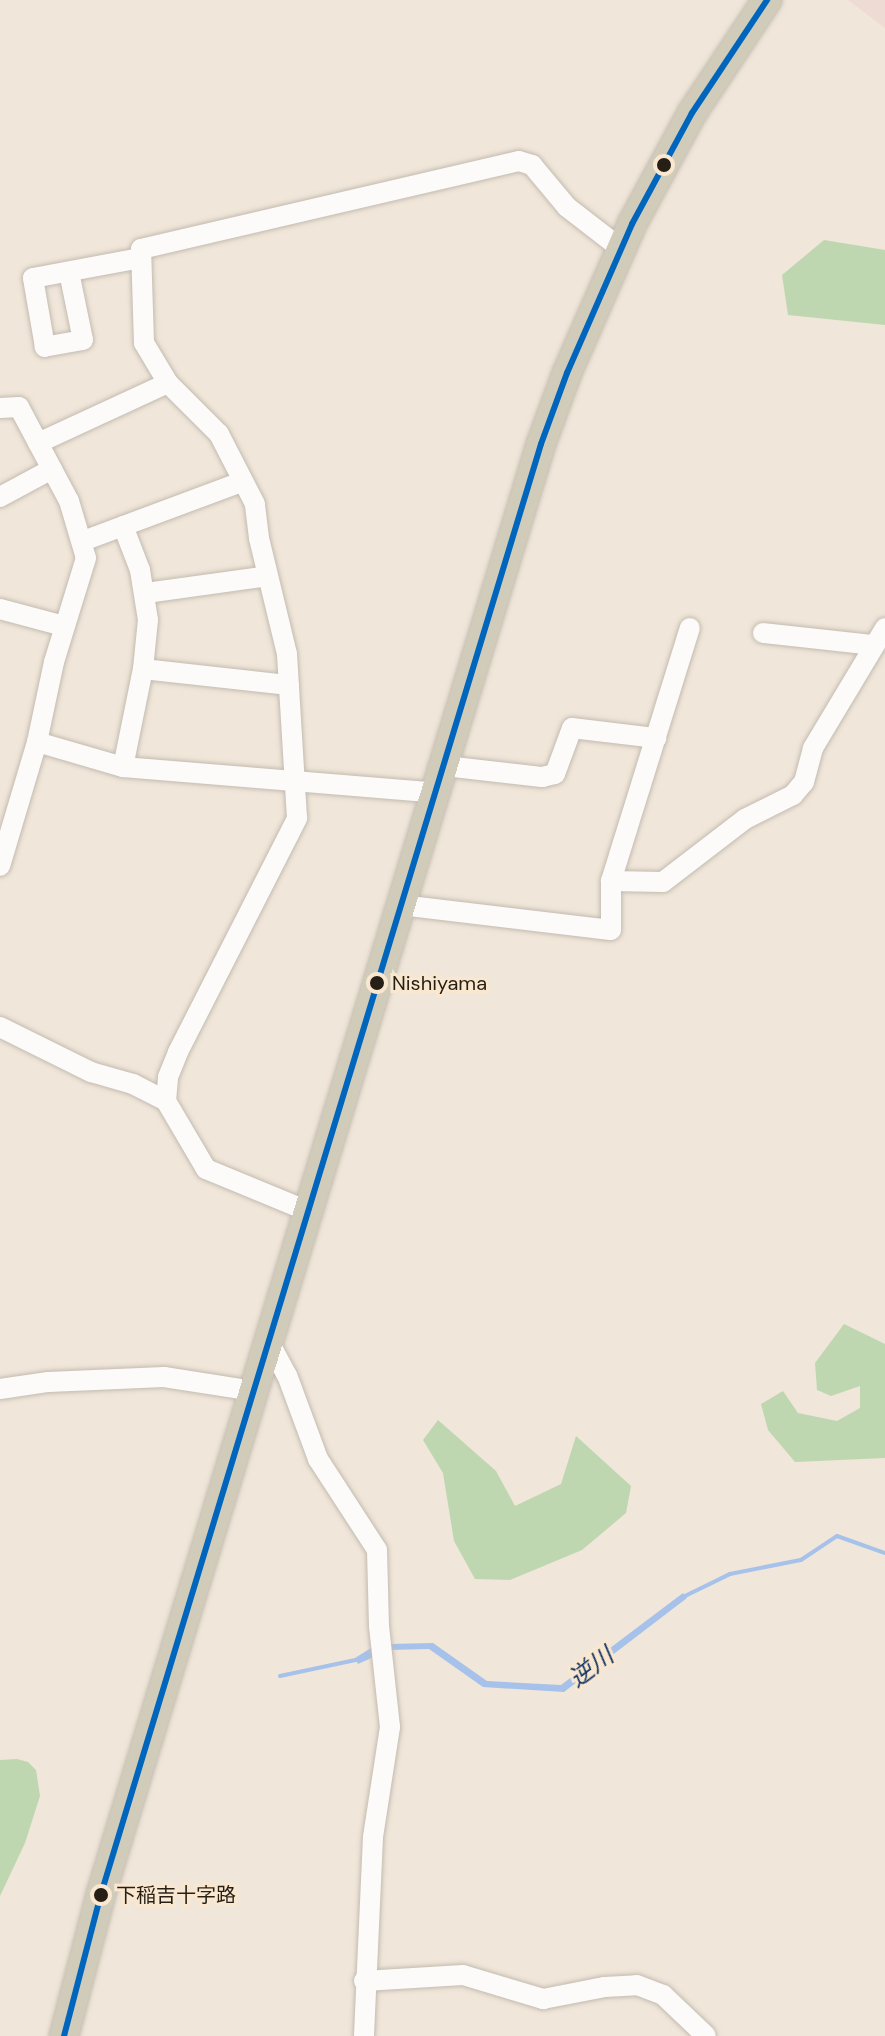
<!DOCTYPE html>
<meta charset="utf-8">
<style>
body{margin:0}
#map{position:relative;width:885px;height:2036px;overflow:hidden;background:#f0e6d9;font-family:"DM Sans","Noto Sans JP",sans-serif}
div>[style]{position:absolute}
.commercial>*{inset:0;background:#eedbd3}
.green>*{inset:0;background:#bed7b0}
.water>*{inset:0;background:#a6c2ea}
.stream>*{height:4px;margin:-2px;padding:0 2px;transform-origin:2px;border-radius:2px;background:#a6c2ea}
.roads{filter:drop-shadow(0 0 2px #c3bbb1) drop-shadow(0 0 2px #c3bbb1)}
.minor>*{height:20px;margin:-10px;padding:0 10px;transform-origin:10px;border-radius:10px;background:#fdfbf9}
.highway>*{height:28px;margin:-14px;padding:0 14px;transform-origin:14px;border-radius:14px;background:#d1ccb9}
.bus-1>*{height:6px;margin:-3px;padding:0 3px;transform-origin:3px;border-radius:3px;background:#0065bd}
.dots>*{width:22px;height:22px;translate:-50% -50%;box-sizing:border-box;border:4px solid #fae7cf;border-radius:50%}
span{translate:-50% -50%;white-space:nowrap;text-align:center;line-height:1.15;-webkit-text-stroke:6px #fae7cf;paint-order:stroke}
.bus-label{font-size:20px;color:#261f16}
.left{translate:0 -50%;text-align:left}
.water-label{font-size:24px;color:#103364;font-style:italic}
</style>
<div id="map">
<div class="commercial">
<div style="clip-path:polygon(848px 0,885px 0,885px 28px)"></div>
</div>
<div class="green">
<div style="clip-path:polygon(824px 240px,885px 250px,885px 325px,788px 315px,782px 275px)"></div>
<div style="clip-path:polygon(844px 1324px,885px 1344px,885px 1458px,795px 1462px,768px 1430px,761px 1404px,783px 1391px,798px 1413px,837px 1421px,860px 1408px,860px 1386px,831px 1396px,817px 1390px,815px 1363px)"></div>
<div style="clip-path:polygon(438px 1420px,496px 1471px,515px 1506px,561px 1484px,576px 1436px,631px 1486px,626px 1513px,582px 1550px,510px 1580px,475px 1579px,454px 1541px,443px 1473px,423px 1440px)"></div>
<div style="clip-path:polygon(17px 1759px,28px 1762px,36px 1770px,40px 1796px,25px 1843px,0 1896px,0 1760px)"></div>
</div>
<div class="water">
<div style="clip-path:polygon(683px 1593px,687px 1598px,564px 1692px,483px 1687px,429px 1649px,389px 1650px,358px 1664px,355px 1658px,371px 1648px,389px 1644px,433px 1643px,487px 1681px,561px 1685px)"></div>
</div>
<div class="stream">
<div style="left:683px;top:1597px;width:52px;rotate:-26.1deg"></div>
<div style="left:730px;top:1574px;width:72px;rotate:-11.2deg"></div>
<div style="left:801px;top:1560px;width:43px;rotate:-33.7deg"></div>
<div style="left:837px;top:1536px;width:51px;rotate:19.5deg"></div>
<div style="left:280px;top:1676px;width:82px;rotate:-12deg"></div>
</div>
<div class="roads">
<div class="minor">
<div style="left:69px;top:272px;width:69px;rotate:78.4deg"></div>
<div style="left:83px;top:340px;width:39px;rotate:170deg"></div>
<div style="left:45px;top:347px;width:70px;rotate:-99.9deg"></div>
<div style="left:33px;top:278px;width:110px;rotate:-10.5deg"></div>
<div style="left:0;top:408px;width:19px;rotate:-3deg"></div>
<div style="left:19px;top:407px;width:106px;rotate:62deg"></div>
<div style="left:69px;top:501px;width:59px;rotate:73.4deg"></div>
<div style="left:86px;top:558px;width:109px;rotate:107.1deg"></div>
<div style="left:54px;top:662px;width:82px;rotate:102deg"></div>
<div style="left:37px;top:742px;width:129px;rotate:106.6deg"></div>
<div style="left:38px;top:443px;width:143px;rotate:-24.8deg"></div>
<div style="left:0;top:497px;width:59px;rotate:-28.3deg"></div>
<div style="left:83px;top:541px;width:170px;rotate:-20.4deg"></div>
<div style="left:146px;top:593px;width:123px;rotate:-7.9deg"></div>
<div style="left:0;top:609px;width:66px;rotate:14.9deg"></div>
<div style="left:763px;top:633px;width:111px;rotate:6.2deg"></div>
<div style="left:143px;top:669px;width:147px;rotate:6.3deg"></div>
<div style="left:37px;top:742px;width:90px;rotate:16.2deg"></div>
<div style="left:123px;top:767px;width:315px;rotate:4.7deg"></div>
<div style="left:445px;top:766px;width:98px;rotate:6.5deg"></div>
<div style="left:542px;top:777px;width:13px;rotate:-13deg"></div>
<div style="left:555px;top:774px;width:49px;rotate:-69.7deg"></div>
<div style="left:572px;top:728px;width:85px;rotate:6.8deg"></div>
<div style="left:123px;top:767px;width:100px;rotate:-78.5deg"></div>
<div style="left:143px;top:669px;width:49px;rotate:-84.2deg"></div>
<div style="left:148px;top:620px;width:51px;rotate:-99.1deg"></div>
<div style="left:140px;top:570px;width:47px;rotate:-111.1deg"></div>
<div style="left:611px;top:881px;width:52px;rotate:1.1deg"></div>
<div style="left:663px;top:882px;width:103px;rotate:-37.5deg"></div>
<div style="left:745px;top:819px;width:54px;rotate:-26.6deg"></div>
<div style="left:793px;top:795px;width:17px;rotate:-50deg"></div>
<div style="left:804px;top:782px;width:35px;rotate:-75deg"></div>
<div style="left:813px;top:748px;width:140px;rotate:-59deg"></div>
<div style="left:401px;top:905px;width:211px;rotate:6.8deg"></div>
<div style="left:611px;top:930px;width:49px;rotate:-90deg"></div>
<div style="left:611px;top:881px;width:265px;rotate:-72.7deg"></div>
<div style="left:0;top:1027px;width:102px;rotate:26.3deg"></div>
<div style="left:91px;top:1072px;width:44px;rotate:15.9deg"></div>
<div style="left:133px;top:1084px;width:37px;rotate:27deg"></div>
<div style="left:166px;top:1101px;width:79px;rotate:59.5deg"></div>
<div style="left:206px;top:1169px;width:110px;rotate:22.4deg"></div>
<div style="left:166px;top:1101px;width:24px;rotate:-85deg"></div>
<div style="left:168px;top:1077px;width:27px;rotate:-68deg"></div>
<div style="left:178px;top:1052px;width:263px;rotate:-63deg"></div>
<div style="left:297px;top:818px;width:164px;rotate:-93.5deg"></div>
<div style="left:287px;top:654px;width:119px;rotate:-103.6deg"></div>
<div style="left:259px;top:538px;width:34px;rotate:-97deg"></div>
<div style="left:255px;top:504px;width:79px;rotate:-117.2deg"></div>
<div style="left:219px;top:434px;width:72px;rotate:-135deg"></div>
<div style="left:168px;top:383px;width:47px;rotate:-121deg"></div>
<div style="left:144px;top:343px;width:94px;rotate:-91.8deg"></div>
<div style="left:141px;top:249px;width:388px;rotate:-13.1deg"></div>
<div style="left:519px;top:161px;width:14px;rotate:17deg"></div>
<div style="left:532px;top:165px;width:55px;rotate:50.2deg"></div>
<div style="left:567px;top:207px;width:67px;rotate:37.7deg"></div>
<div style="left:268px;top:1340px;width:40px;rotate:62deg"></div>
<div style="left:287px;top:1375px;width:90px;rotate:69.7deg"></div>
<div style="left:318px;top:1459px;width:108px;rotate:57deg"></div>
<div style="left:377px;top:1550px;width:76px;rotate:88.5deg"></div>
<div style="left:379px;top:1626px;width:102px;rotate:83.8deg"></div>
<div style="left:390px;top:1727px;width:111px;rotate:98.8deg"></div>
<div style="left:373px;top:1837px;width:199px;rotate:92.6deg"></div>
<div style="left:0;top:1389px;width:49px;rotate:-8.3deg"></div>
<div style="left:48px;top:1382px;width:116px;rotate:-2.5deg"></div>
<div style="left:164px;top:1377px;width:90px;rotate:8.9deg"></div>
<div style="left:364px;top:1981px;width:99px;rotate:-3.5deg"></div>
<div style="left:463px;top:1975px;width:84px;rotate:16.7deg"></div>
<div style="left:543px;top:1999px;width:62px;rotate:-11.1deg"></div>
<div style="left:604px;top:1987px;width:33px;rotate:-3deg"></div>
<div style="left:637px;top:1985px;width:28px;rotate:21deg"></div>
<div style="left:663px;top:1995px;width:59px;rotate:43.6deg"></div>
</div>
<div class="highway">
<div style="left:64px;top:2036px;width:147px;rotate:-75.4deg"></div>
<div style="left:101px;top:1894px;width:1515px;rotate:-73.12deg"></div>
<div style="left:541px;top:444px;width:76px;rotate:-69.9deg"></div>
<div style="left:567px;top:373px;width:163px;rotate:-66.4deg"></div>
<div style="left:632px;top:224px;width:126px;rotate:-61.6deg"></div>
<div style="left:692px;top:113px;width:136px;rotate:-56.4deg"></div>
</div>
</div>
<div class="bus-1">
<div style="left:64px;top:2036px;width:147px;rotate:-75.4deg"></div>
<div style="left:101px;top:1894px;width:1515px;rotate:-73.12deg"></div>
<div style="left:541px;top:444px;width:76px;rotate:-69.9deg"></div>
<div style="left:567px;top:373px;width:163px;rotate:-66.4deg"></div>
<div style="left:632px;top:224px;width:126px;rotate:-61.6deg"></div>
<div style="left:692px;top:113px;width:136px;rotate:-56.4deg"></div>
</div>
<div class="dots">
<div style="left:664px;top:165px;background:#261f16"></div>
<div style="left:377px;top:983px;background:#261f16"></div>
<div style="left:101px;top:1895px;background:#261f16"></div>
</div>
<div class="bus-label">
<span class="left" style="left:392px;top:983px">Nishiyama</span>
<span class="left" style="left:116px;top:1895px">下稲吉十字路</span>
</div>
<div class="water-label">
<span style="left:591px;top:1667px;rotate:-37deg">逆川</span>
</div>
</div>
